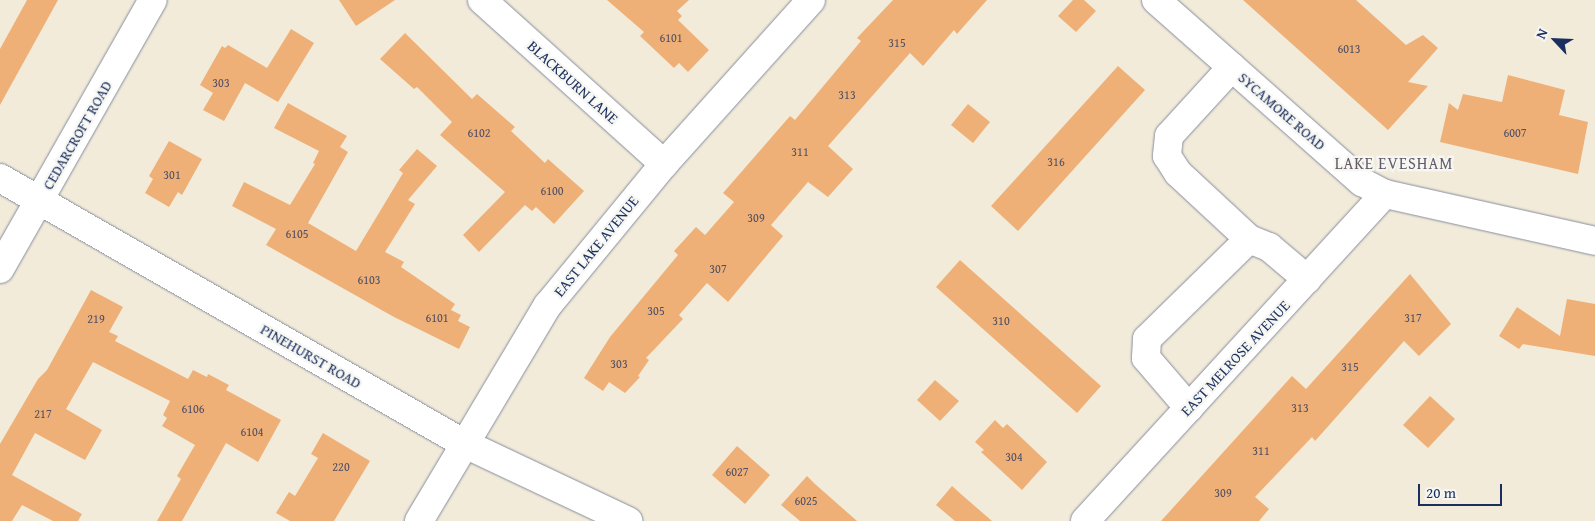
<!DOCTYPE html>
<style>
body{margin:0}
#map{position:relative;width:1595px;height:521px;overflow:hidden;background:#f2ebda;font-family:"Gentium Book Plus",serif}
div>[style]{position:absolute}
.building>*{inset:0;background:#eeb077}
.roads{filter:drop-shadow(0 0 1px #868d9c) drop-shadow(0 0 1px #868d9c)}
.minor>*{height:28px;margin:-14px;padding:0 14px;transform-origin:14px;border-radius:14px;background:#fff}
span{translate:-50% -50%;white-space:nowrap;text-align:center;line-height:1.15;-webkit-text-stroke:4.5px #f6f6f2;paint-order:stroke}
.number-label{font-size:12px;color:#504f64}
.number-label span{-webkit-text-stroke-width:0}
.street-label{font-size:15px;color:#1b2f5e}
.neighbourhood-label{font-size:16px;color:#655c67;letter-spacing:1px}
.north{position:absolute;left:1530px;top:15px;width:50px;height:50px;-webkit-text-stroke:4px #f6f6f2;paint-order:stroke;rotate:295deg;font-size:14px;font-weight:700;line-height:20px;text-align:center;color:#1b2f5e}
.north::after{content:'';display:block;margin:auto;width:18px;height:22px;background:#1b2f5e;clip-path:polygon(50% 0,100% 100%,50% 72%,0 100%)}
.scale{position:absolute;left:1418px;top:484px;width:84px;height:22px;box-sizing:border-box;border:2px solid #1b2f5e;border-top:0;padding-left:6px;font-size:15px;line-height:18px;white-space:nowrap;color:#1b2f5e;-webkit-text-stroke:4px #f6f6f2;paint-order:stroke}
</style>
<div id="map">
<div class="building">
<div style="clip-path:polygon(27px 0,58px 0,0 105px,0 49px)"></div>
<div style="clip-path:polygon(339px 0,395px 0,356px 26px)"></div>
<div style="clip-path:polygon(607px 0,689px 0,677px 11px,682px 16px,678px 20px,709px 50px,688px 72px,679px 63px,674px 68px,640px 36px,644px 32px)"></div>
<div style="clip-path:polygon(893px 0,987px 0,957px 34px,954px 30px,923px 66px,910px 53px,859px 111px,828px 146px,853px 169px,828px 197px,808px 182px,771px 225px,783px 236px,728px 302px,707px 283px,679px 315px,683px 319px,646px 358px,649px 360px,638px 376px,640px 377px,625px 393px,609px 382px,603px 391px,584px 378px,610px 337px,678px 255px,674px 251px,696px 227px,705px 235px,734px 202px,723px 193px,790px 116px,795px 120px,861px 41px,857px 38px)"></div>
<div style="clip-path:polygon(1073px 0,1084px 0,1096px 11px,1076px 32px,1058px 16px)"></div>
<div style="clip-path:polygon(1243px 0,1356px 0,1406px 45px,1423px 35px,1438px 48px,1408px 82px,1428px 86px,1388px 130px)"></div>
<div style="clip-path:polygon(291px 29px,314px 43px,278px 102px,245px 83px,224px 121px,203px 110px,213px 93px,200px 85px,222px 46px,225px 48px,228px 45px,267px 68px)"></div>
<div style="clip-path:polygon(405px 33px,472px 99px,477px 94px,515px 127px,511px 131px,545px 163px,548px 159px,584px 191px,554px 224px,536px 207px,532px 211px,525px 205px,479px 252px,463px 235px,505px 192px,440px 135px,452px 122px,417px 87px,414px 89px,380px 59px)"></div>
<div style="clip-path:polygon(1118px 66px,1145px 90px,1018px 231px,991px 206px)"></div>
<div style="clip-path:polygon(1508px 75px,1565px 90px,1559px 115px,1588px 122px,1578px 174px,1440px 142px,1449px 103px,1458px 110px,1463px 94px,1502px 102px)"></div>
<div style="clip-path:polygon(288px 103px,347px 136px,340px 147px,348px 152px,308px 223px,356px 251px,403px 173px,399px 170px,417px 149px,437px 166px,408px 200px,415px 204px,385px 252px,404px 262px,401px 267px,455px 304px,451px 310px,461px 315px,458px 321px,470px 327px,459px 349px,394px 317px,266px 245px,276px 229px,232px 206px,244px 182px,290px 205px,315px 164px,313px 163px,319px 151px,274px 128px)"></div>
<div style="clip-path:polygon(968px 104px,990px 122px,973px 143px,951px 125px)"></div>
<div style="clip-path:polygon(169px 141px,202px 159px,182px 195px,178px 192px,169px 207px,145px 193px,153px 179px,149px 176px)"></div>
<div style="clip-path:polygon(960px 260px,1101px 386px,1077px 413px,936px 287px)"></div>
<div style="clip-path:polygon(1410px 274px,1451px 324px,1419px 356px,1404px 341px,1315px 441px,1312px 437px,1255px 497px,1269px 509px,1259px 521px,1161px 521px,1292px 376px,1306px 389px)"></div>
<div style="clip-path:polygon(91px 290px,123px 307px,109px 332px,118px 336px,115px 341px,188px 379px,193px 370px,207px 377px,208px 374px,229px 385px,226px 390px,281px 420px,258px 462px,226px 443px,182px 521px,157px 521px,181px 479px,177px 476px,195px 445px,162px 426px,167px 418px,163px 415px,170px 401px,93px 362px,66px 409px,102px 430px,85px 460px,35px 433px,12px 475px,82px 514px,78px 521px,53px 521px,22px 505px,12px 521px,0 521px,0 444px,38px 379px,47px 370px)"></div>
<div style="clip-path:polygon(1567px 299px,1595px 304px,1595px 356px,1523px 344px,1519px 349px,1499px 336px,1517px 307px,1560px 336px)"></div>
<div style="clip-path:polygon(935px 380px,959px 401px,940px 421px,917px 400px)"></div>
<div style="clip-path:polygon(1430px 396px,1455px 419px,1428px 448px,1403px 425px)"></div>
<div style="clip-path:polygon(995px 420px,1003px 428px,1007px 424px,1047px 462px,1022px 490px,981px 452px,984px 450px,975px 442px)"></div>
<div style="clip-path:polygon(323px 433px,370px 461px,334px 521px,290px 521px,276px 513px,289px 492px,295px 496px,318px 458px,311px 454px)"></div>
<div style="clip-path:polygon(737px 446px,770px 475px,745px 504px,712px 475px)"></div>
<div style="clip-path:polygon(807px 476px,815px 484px,857px 521px,800px 521px,781px 505px)"></div>
<div style="clip-path:polygon(952px 486px,962px 495px,992px 521px,955px 521px,936px 505px)"></div>
</div>
<div class="roads">
<div class="minor">
<div style="left:482px;top:0;width:245px;rotate:42deg"></div>
<div style="left:1156px;top:0;width:275px;rotate:41.5deg"></div>
<div style="left:1362px;top:182px;width:26px;rotate:28deg"></div>
<div style="left:1385px;top:194px;width:215px;rotate:12.6deg"></div>
<div style="left:1232px;top:67px;width:93px;rotate:132.4deg"></div>
<div style="left:1169px;top:136px;width:20px;rotate:96deg"></div>
<div style="left:1167px;top:156px;width:20px;rotate:57deg"></div>
<div style="left:1178px;top:173px;width:97px;rotate:42.9deg"></div>
<div style="left:0;top:178px;width:533px;rotate:29.78deg"></div>
<div style="left:463px;top:443px;width:183px;rotate:25.3deg"></div>
<div style="left:0;top:269px;width:309px;rotate:-60.4deg"></div>
<div style="left:1189px;top:408px;width:66px;rotate:-130.7deg"></div>
<div style="left:1146px;top:358px;width:19px;rotate:-87deg"></div>
<div style="left:1147px;top:339px;width:143px;rotate:-44.4deg"></div>
<div style="left:1249px;top:239px;width:22px;rotate:22deg"></div>
<div style="left:1269px;top:247px;width:50px;rotate:40.1deg"></div>
<div style="left:419px;top:521px;width:252px;rotate:-59.2deg"></div>
<div style="left:548px;top:305px;width:183px;rotate:-50.6deg"></div>
<div style="left:664px;top:164px;width:220px;rotate:-48.1deg"></div>
<div style="left:1085px;top:521px;width:444px;rotate:-47.5deg"></div>
</div>
</div>
<div class="number-label">
<span style="left:671px;top:38px">6101</span>
<span style="left:897px;top:43px">315</span>
<span style="left:1349px;top:49px">6013</span>
<span style="left:221px;top:83px">303</span>
<span style="left:847px;top:95px">313</span>
<span style="left:479px;top:133px">6102</span>
<span style="left:1515px;top:133px">6007</span>
<span style="left:800px;top:152px">311</span>
<span style="left:1056px;top:162px">316</span>
<span style="left:172px;top:175px">301</span>
<span style="left:552px;top:191px">6100</span>
<span style="left:756px;top:218px">309</span>
<span style="left:297px;top:234px">6105</span>
<span style="left:718px;top:269px">307</span>
<span style="left:369px;top:280px">6103</span>
<span style="left:656px;top:311px">305</span>
<span style="left:437px;top:318px">6101</span>
<span style="left:1413px;top:318px">317</span>
<span style="left:96px;top:319px">219</span>
<span style="left:1001px;top:321px">310</span>
<span style="left:619px;top:364px">303</span>
<span style="left:1350px;top:367px">315</span>
<span style="left:1300px;top:408px">313</span>
<span style="left:193px;top:409px">6106</span>
<span style="left:43px;top:414px">217</span>
<span style="left:252px;top:432px">6104</span>
<span style="left:1261px;top:451px">311</span>
<span style="left:1014px;top:457px">304</span>
<span style="left:341px;top:467px">220</span>
<span style="left:737px;top:472px">6027</span>
<span style="left:1223px;top:493px">309</span>
<span style="left:806px;top:501px">6025</span>
</div>
<div class="street-label">
<span style="left:573px;top:82px;rotate:42deg">BLACKBURN LANE</span>
<span style="left:1282px;top:111px;rotate:41deg">SYCAMORE ROAD</span>
<span style="left:77px;top:135px;rotate:-60deg">CEDARCROFT ROAD</span>
<span style="left:596px;top:246px;rotate:-51deg">EAST LAKE AVENUE</span>
<span style="left:311px;top:356px;rotate:30deg">PINEHURST ROAD</span>
<span style="left:1235px;top:358px;rotate:-47deg">EAST MELROSE AVENUE</span>
</div>
<div class="neighbourhood-label">
<span style="left:1394px;top:163px">LAKE EVESHAM</span>
</div>
<div class="north">N</div>
<div class="scale">20 m</div>
</div>
